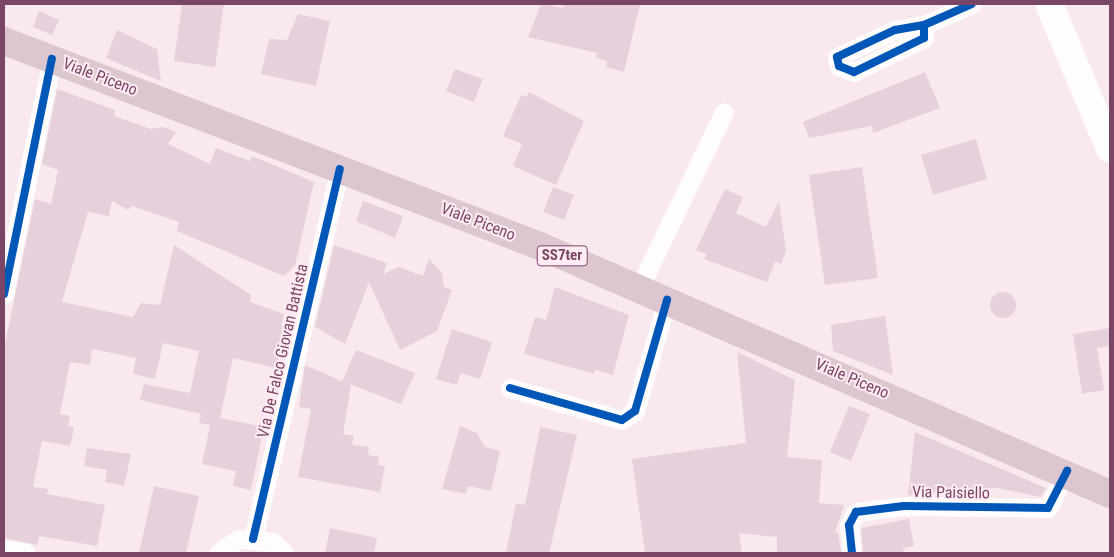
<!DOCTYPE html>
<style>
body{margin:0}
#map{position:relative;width:1114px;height:557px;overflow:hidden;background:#f9e9ef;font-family:"Roboto Condensed",sans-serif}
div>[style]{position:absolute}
.building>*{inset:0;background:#e6d0db}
.round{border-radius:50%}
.street>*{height:19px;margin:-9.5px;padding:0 9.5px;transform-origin:9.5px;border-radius:9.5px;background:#fefcfd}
.secondary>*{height:28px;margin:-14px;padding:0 14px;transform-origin:14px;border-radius:14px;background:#fefcfd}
.primary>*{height:28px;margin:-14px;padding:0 14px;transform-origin:14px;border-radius:14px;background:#dcc7d1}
.cycleway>*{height:8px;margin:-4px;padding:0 4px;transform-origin:4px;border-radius:4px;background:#0057b8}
span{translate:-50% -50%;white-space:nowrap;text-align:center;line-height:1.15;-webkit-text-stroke:4px #ffecf3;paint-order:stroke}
.shield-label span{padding:1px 4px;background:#ffecf3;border:1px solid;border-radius:4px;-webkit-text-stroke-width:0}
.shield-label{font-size:15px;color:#7a4665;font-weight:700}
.street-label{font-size:16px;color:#7a4665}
.frame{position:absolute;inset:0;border:5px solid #7a4665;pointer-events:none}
</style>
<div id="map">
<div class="building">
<div style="clip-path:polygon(182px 4px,224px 4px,215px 67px,174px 61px)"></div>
<div style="clip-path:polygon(541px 4px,563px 8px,564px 4px,640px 4px,624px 72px,606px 67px,607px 61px,596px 58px,597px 53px,528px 37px)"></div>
<div style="clip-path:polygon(39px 11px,59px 20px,52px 35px,33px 27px)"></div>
<div style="clip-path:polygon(298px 14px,330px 21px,316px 86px,261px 74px,269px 39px,287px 40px)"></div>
<div style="clip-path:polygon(117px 30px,157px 49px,161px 81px,106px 58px)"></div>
<div style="clip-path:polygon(455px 69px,483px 79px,474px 102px,446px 91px)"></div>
<div style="clip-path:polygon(925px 72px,940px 108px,873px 133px,872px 126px,809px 138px,803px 122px)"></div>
<div style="clip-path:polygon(57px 89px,115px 110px,114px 116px,151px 129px,163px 127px,176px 132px,168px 144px,210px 164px,216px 148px,250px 161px,252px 156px,314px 182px,295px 266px,284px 276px,177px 231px,179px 222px,132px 206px,128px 210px,112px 201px,109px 216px,88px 212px,62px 302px,133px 317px,141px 303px,160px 305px,174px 245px,251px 295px,250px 302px,284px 314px,281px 326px,285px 327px,276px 368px,233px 358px,220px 418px,264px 427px,251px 490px,233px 486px,236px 471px,202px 464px,210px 425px,199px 423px,201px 414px,140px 400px,144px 384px,190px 393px,199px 351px,163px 343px,155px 379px,133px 374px,136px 358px,92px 349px,90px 365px,70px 362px,60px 414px,70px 416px,68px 426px,74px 427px,70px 446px,42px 441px,33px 487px,48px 489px,47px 494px,105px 505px,97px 546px,39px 536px,37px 545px,4px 538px,4px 349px,35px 199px,51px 204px,58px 170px,42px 164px)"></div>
<div style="clip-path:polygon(529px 92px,584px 121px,556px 185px,513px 166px,522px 144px,503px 136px,521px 95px,526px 97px)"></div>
<div style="clip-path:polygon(976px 139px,987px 179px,933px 195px,921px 155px)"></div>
<div style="clip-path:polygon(862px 167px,878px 278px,825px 285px,809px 175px)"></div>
<div style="clip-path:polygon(553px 187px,574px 195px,564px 220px,543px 212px)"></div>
<div style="clip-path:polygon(725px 189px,743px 197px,736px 213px,766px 227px,779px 201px,786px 251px,781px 264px,775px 262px,767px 282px,704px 259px,707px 254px,696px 250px)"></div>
<div style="clip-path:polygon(363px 201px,403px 216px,395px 238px,356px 221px)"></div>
<div style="clip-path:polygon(334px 245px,387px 263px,383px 274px,399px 267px,423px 276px,429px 259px,442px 273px,444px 287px,452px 290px,437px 331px,400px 350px,369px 282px,345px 344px,315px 327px)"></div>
<div style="clip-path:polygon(555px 287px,629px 315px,613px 375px,595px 370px,594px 374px,524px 354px,535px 317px,546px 320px)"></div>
<div class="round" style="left:990px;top:292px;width:26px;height:26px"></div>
<div style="clip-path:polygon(885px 316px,893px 375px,833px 351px,831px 325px)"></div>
<div style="clip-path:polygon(1110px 328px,1110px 346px,1097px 348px,1104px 390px,1082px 394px,1073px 334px)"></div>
<div style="clip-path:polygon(452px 329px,492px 342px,480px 379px,461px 373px,457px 385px,436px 379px)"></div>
<div style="clip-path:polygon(356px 350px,415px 373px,401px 404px,342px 381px)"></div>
<div style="clip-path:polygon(737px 352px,795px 380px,787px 457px,822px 460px,819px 503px,844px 505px,835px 533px,838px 532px,841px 553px,777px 553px,777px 537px,739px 533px,742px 553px,645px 553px,632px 459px,746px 443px)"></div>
<div style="clip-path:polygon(305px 365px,351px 385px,343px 434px,354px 436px,352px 445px,369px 447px,368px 455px,379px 457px,378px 465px,385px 466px,380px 492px,298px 477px,311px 409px,299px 407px)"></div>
<div style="clip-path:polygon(849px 406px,870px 414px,851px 461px,830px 452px)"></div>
<div style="clip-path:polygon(460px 426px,477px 433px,485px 447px,500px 451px,491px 491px,468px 486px,466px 494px,442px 489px)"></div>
<div style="clip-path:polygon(540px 427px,577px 435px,549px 553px,506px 553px,516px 503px,525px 505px)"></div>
<div style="clip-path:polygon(915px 432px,1046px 488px,1041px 497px,997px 488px,908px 495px)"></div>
<div style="clip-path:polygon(87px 448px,131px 454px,124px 486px,105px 482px,107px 470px,84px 466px)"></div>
<div style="clip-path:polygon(154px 486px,199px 496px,186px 553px,139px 553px)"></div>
<div style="clip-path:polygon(909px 519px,914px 546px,903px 548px,904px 553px,863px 553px,861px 528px)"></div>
<div style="clip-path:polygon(330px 528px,377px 538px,374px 553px,325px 553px)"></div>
</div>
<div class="street">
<div style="left:924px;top:25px;width:13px;rotate:90deg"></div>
<div style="left:924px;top:38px;width:78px;rotate:154.1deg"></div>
<div style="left:854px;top:72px;width:16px;rotate:-158deg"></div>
<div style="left:839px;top:66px;width:9px;rotate:-103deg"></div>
<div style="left:837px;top:57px;width:64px;rotate:-25deg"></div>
<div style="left:895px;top:30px;width:29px;rotate:-10deg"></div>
<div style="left:924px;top:25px;width:52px;rotate:-23.6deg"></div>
<div style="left:639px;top:288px;width:195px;rotate:-64.2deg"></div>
<div style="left:4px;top:294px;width:240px;rotate:-78.5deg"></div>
<div style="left:510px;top:388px;width:116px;rotate:15.9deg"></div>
<div style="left:622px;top:420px;width:16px;rotate:-35deg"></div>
<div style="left:635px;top:411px;width:116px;rotate:-73.9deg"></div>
<div style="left:253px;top:539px;width:380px;rotate:-76.8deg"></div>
<div style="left:4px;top:549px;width:22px;rotate:10deg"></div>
<div style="left:218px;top:553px;width:24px;rotate:-35deg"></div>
<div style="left:238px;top:539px;width:35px;rotate:5deg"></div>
<div style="left:273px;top:542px;width:16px;rotate:45deg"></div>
<div style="left:852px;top:553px;width:28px;rotate:-96deg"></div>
<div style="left:849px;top:525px;width:15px;rotate:-62deg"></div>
<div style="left:856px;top:512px;width:48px;rotate:-7.1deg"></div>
<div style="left:904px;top:506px;width:144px;rotate:0.8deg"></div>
<div style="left:1048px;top:508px;width:42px;rotate:-62.8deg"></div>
</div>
<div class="secondary">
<div style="left:1049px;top:4px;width:157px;rotate:67.2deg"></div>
</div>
<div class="primary">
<div style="left:4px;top:41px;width:574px;rotate:20.93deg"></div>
<div style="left:540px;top:246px;width:622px;rotate:23.51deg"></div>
</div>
<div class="cycleway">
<div style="left:924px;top:25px;width:13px;rotate:90deg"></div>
<div style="left:924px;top:38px;width:78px;rotate:154.1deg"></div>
<div style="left:854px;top:72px;width:16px;rotate:-158deg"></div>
<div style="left:839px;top:66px;width:9px;rotate:-103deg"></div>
<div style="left:837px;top:57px;width:64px;rotate:-25deg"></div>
<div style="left:895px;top:30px;width:29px;rotate:-10deg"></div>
<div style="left:924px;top:25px;width:52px;rotate:-23.6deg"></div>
<div style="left:4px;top:294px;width:240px;rotate:-78.5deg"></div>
<div style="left:510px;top:388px;width:116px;rotate:15.9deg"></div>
<div style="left:622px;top:420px;width:16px;rotate:-35deg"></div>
<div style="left:635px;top:411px;width:116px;rotate:-73.9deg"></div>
<div style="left:253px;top:539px;width:380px;rotate:-76.8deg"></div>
<div style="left:852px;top:553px;width:28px;rotate:-96deg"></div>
<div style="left:849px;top:525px;width:15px;rotate:-62deg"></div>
<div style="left:856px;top:512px;width:48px;rotate:-7.1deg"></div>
<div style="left:904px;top:506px;width:144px;rotate:0.8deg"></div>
<div style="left:1048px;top:508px;width:42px;rotate:-62.8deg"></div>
</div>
<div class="shield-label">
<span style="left:562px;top:256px">SS7ter</span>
</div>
<div class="street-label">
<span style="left:100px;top:77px;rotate:21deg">Viale Piceno</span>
<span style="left:478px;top:222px;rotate:21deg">Viale Piceno</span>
<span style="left:283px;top:351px;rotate:-77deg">Via De Falco Giovan Battista</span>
<span style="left:852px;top:379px;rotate:23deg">Viale Piceno</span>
<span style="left:951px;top:493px;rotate:1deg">Via Paisiello</span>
</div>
<div class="frame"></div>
</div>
